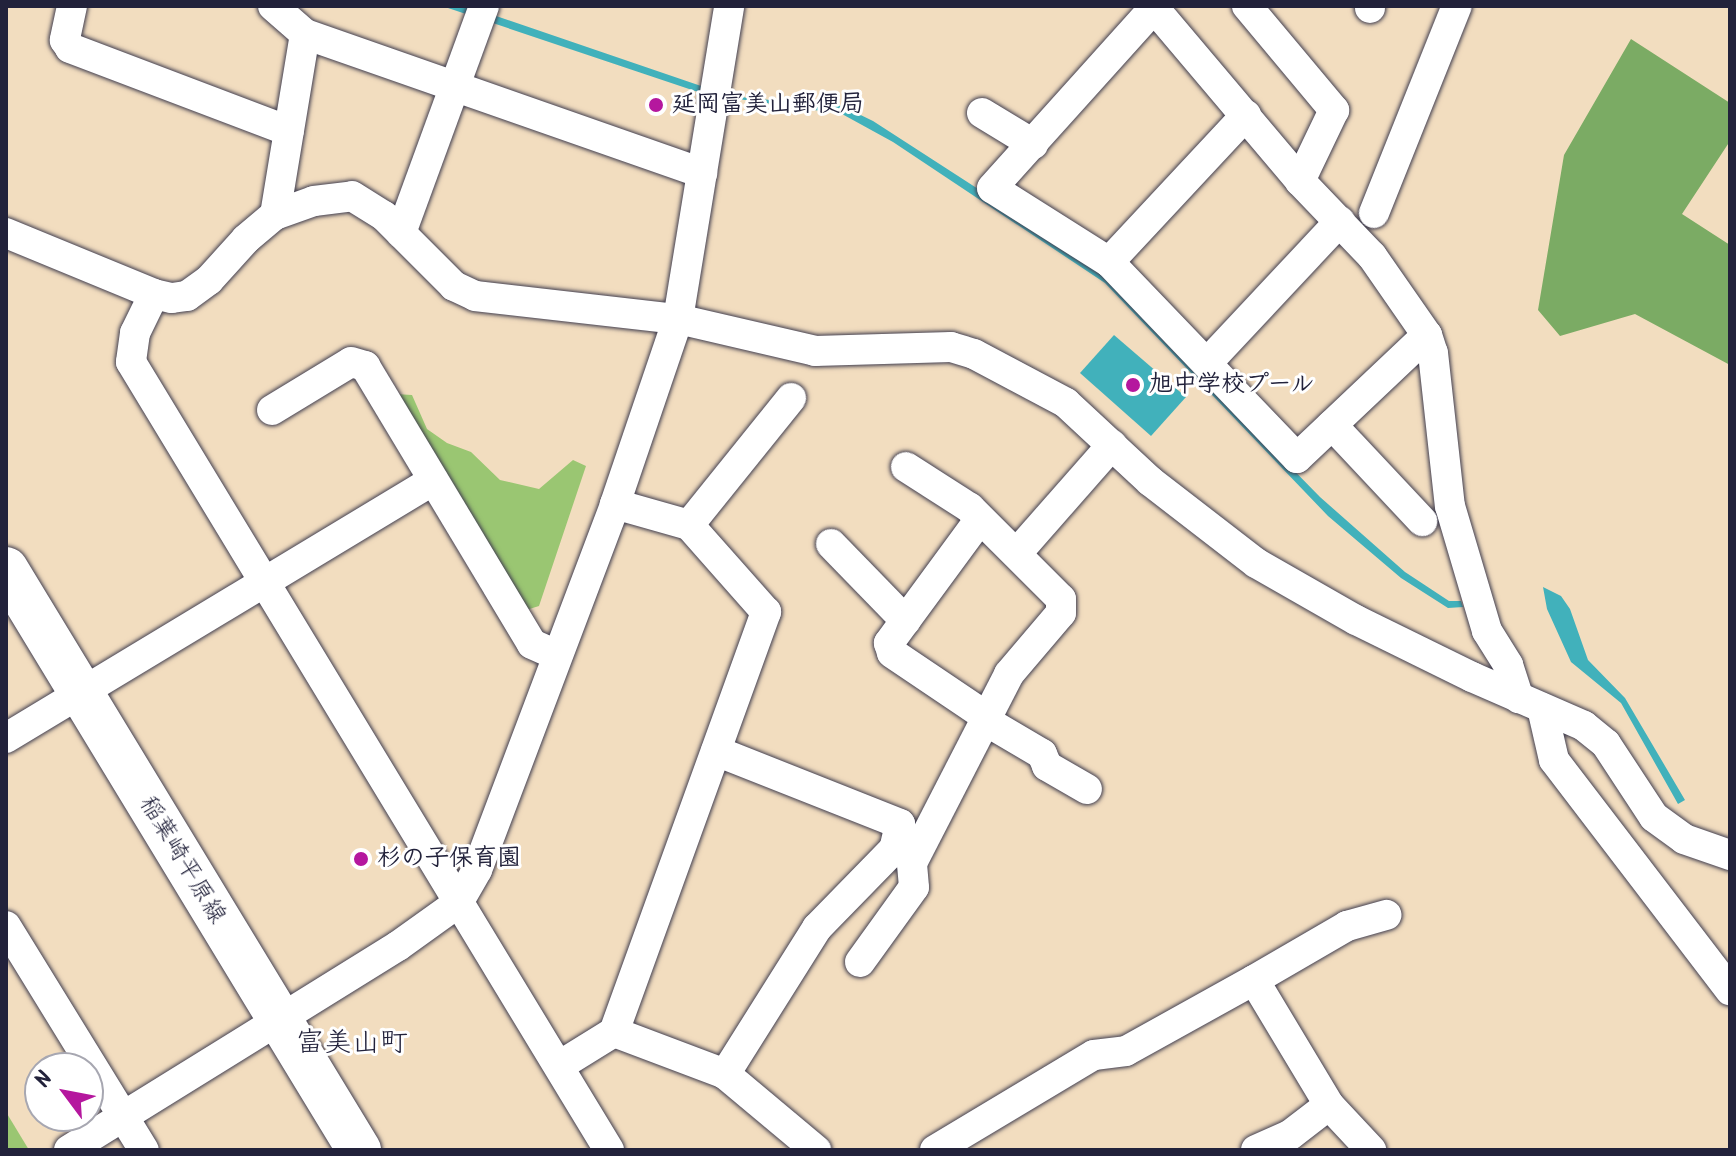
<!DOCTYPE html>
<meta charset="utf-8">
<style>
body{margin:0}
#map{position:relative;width:1736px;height:1156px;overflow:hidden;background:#f2ddbf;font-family:Kalam,"Klee One",sans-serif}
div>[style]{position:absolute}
.green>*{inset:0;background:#9ac672}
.forest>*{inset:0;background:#7bab64}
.water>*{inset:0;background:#41b1bb}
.roads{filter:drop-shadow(0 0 2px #413e4f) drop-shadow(0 0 2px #413e4f)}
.minor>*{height:30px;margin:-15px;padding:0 15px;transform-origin:15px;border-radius:15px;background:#fff}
.primary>*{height:44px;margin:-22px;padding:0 22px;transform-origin:22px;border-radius:22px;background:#fff}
.dots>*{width:22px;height:22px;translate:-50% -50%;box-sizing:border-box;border:4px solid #fff;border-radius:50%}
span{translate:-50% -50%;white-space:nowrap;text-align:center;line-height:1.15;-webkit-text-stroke:6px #fff;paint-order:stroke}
.poi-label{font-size:24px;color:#22223b;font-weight:700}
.left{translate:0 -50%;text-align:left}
.street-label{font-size:24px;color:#22223b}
.quarter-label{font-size:28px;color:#22223b}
.frame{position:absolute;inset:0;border:8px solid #22223b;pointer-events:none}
.north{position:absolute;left:24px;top:1052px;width:80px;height:80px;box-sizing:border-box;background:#fff;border:2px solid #a7a7b1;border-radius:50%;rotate:302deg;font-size:22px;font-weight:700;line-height:32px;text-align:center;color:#22223b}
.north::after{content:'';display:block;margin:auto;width:28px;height:36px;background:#b5179e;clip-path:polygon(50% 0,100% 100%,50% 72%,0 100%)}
</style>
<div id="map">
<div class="green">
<div style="clip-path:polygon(395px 394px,412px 395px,427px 429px,447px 443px,471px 452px,500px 480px,539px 489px,573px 460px,586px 466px,539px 606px,523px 611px)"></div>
<div style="clip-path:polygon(6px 1112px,29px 1150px,6px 1150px)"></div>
</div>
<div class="forest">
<div style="clip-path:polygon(1631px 39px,1730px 103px,1730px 141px,1682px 214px,1730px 245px,1730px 365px,1635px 314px,1560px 336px,1538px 310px,1564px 155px)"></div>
</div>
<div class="water">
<div style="clip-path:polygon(442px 6px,467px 6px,704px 87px,747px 98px,842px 106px,873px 121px,1088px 260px,1320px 497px,1405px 572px,1449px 601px,1461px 601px,1463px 607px,1448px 608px,1401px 578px,1328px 516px,1105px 283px,893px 142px,842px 114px,704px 94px)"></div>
<div style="clip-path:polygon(1114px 335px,1186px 397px,1151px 436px,1080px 373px)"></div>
<div style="clip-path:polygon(1543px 587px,1561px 596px,1570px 609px,1588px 660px,1625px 698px,1685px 800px,1678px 804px,1621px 703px,1571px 662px,1547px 609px)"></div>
</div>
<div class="roads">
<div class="minor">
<div style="left:72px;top:6px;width:35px;rotate:102deg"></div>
<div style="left:65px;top:40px;width:9px;rotate:58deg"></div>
<div style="left:70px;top:48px;width:234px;rotate:20.8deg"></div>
<div style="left:273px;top:6px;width:43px;rotate:41.2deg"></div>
<div style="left:305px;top:34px;width:421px;rotate:19.3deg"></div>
<div style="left:1247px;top:6px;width:136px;rotate:50.1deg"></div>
<div style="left:1334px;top:110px;width:79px;rotate:115.6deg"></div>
<div style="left:1154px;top:8px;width:226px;rotate:49.8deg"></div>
<div style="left:1300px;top:181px;width:104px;rotate:46.2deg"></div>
<div style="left:1372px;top:256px;width:96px;rotate:55.2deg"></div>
<div style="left:1427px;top:335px;width:179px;rotate:136.6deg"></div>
<div style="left:1297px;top:458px;width:272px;rotate:-133.8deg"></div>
<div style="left:1109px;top:262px;width:138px;rotate:-147.7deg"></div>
<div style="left:992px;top:188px;width:242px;rotate:-48deg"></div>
<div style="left:1370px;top:8px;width:2px;rotate:-90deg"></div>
<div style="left:982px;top:113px;width:60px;rotate:31.3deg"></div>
<div style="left:1374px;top:213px;width:223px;rotate:-68.2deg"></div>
<div style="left:275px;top:215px;width:183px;rotate:-80.6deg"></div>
<div style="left:6px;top:233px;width:160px;rotate:22.4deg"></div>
<div style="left:154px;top:294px;width:18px;rotate:13deg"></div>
<div style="left:172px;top:298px;width:15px;rotate:-8deg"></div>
<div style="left:187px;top:296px;width:27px;rotate:-36deg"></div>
<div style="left:209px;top:280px;width:55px;rotate:-47.9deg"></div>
<div style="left:246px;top:239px;width:38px;rotate:-40deg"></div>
<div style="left:275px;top:215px;width:41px;rotate:-19.7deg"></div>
<div style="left:314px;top:201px;width:38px;rotate:-7deg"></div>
<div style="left:352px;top:196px;width:38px;rotate:32deg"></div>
<div style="left:384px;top:216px;width:99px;rotate:45deg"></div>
<div style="left:454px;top:286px;width:23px;rotate:25deg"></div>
<div style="left:475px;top:296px;width:204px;rotate:6.5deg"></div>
<div style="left:678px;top:319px;width:141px;rotate:13.1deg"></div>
<div style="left:815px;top:351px;width:136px;rotate:-1.7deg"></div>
<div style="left:951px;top:347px;width:24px;rotate:17deg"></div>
<div style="left:974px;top:354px;width:104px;rotate:28deg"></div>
<div style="left:1066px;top:403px;width:115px;rotate:42.9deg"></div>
<div style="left:1150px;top:481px;width:134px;rotate:37.7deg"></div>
<div style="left:1256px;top:563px;width:115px;rotate:29.7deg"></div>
<div style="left:1356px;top:620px;width:129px;rotate:26.2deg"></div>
<div style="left:1472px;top:677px;width:122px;rotate:23.6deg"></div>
<div style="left:1584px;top:726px;width:28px;rotate:39deg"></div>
<div style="left:1606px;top:744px;width:87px;rotate:56.7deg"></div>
<div style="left:1654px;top:817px;width:37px;rotate:36deg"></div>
<div style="left:1684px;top:839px;width:49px;rotate:19.2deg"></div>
<div style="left:401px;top:233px;width:242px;rotate:-69.9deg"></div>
<div style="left:1109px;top:262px;width:201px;rotate:-47deg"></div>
<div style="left:154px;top:294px;width:43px;rotate:116deg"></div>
<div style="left:135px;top:333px;width:29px;rotate:98deg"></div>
<div style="left:131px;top:362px;width:922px;rotate:58.76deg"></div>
<div style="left:1427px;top:335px;width:19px;rotate:72deg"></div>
<div style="left:1433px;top:353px;width:154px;rotate:83.7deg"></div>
<div style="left:1450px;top:506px;width:130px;rotate:73.5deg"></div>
<div style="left:1487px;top:631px;width:40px;rotate:58deg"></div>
<div style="left:1508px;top:665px;width:35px;rotate:72deg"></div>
<div style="left:1208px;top:362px;width:193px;rotate:-46.9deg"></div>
<div style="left:272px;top:410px;width:92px;rotate:-31.3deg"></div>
<div style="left:351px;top:362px;width:15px;rotate:16deg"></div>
<div style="left:365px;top:366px;width:324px;rotate:59deg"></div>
<div style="left:532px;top:644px;width:27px;rotate:24deg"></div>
<div style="left:1332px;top:425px;width:132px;rotate:46.8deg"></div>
<div style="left:980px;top:519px;width:154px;rotate:126.3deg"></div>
<div style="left:889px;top:643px;width:10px;rotate:73deg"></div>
<div style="left:892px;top:653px;width:115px;rotate:34deg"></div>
<div style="left:689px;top:525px;width:163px;rotate:-51.2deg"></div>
<div style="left:831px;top:544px;width:107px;rotate:45.8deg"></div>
<div style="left:1017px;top:553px;width:144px;rotate:-48.7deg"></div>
<div style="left:1542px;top:708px;width:53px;rotate:77deg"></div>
<div style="left:1554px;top:760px;width:290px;rotate:52.6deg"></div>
<div style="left:986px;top:721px;width:65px;rotate:30.5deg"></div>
<div style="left:1042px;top:754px;width:13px;rotate:67deg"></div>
<div style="left:1047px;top:766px;width:46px;rotate:29.9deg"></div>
<div style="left:6px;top:738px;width:499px;rotate:-31.1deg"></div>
<div style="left:716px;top:751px;width:198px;rotate:21.6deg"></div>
<div style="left:900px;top:824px;width:26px;rotate:103deg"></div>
<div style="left:894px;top:849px;width:110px;rotate:134.3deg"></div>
<div style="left:817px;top:928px;width:173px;rotate:122.2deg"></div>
<div style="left:6px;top:926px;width:263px;rotate:58.4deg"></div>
<div style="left:860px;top:962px;width:92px;rotate:-54.2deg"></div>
<div style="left:914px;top:887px;width:24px;rotate:-95deg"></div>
<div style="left:912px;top:863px;width:212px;rotate:-62.8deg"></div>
<div style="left:1009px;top:674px;width:80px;rotate:-49.6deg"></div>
<div style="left:1061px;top:613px;width:14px;rotate:-90deg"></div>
<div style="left:1061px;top:599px;width:129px;rotate:-135deg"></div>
<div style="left:970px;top:508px;width:76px;rotate:-147.4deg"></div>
<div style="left:1254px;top:980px;width:108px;rotate:-30.1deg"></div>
<div style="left:1347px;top:926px;width:41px;rotate:-15.8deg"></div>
<div style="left:614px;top:1032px;width:119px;rotate:20.7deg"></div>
<div style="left:725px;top:1074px;width:119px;rotate:39.9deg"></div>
<div style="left:559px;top:1066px;width:65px;rotate:-31.7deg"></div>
<div style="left:614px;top:1032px;width:447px;rotate:-70.1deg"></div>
<div style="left:766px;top:612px;width:116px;rotate:-131.5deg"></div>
<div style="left:689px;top:525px;width:77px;rotate:-164.2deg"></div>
<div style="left:69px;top:1150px;width:387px;rotate:-31.8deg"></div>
<div style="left:398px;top:946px;width:74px;rotate:-35.6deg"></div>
<div style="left:458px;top:903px;width:38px;rotate:-60deg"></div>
<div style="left:477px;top:870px;width:391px;rotate:-69.3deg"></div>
<div style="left:615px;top:504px;width:195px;rotate:-71.2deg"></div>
<div style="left:678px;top:319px;width:317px;rotate:-80.7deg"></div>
<div style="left:935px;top:1150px;width:185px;rotate:-30.9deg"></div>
<div style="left:1094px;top:1055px;width:32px;rotate:-7deg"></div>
<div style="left:1126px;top:1051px;width:146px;rotate:-29deg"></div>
<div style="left:1254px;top:980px;width:146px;rotate:59deg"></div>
<div style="left:1329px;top:1105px;width:62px;rotate:47deg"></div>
<div style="left:1256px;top:1150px;width:37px;rotate:-24deg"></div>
<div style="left:1290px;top:1135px;width:49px;rotate:-37.6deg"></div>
</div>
<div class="primary">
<div style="left:6px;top:569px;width:680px;rotate:58.72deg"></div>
</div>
</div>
<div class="dots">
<div style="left:656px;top:105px;background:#b5179e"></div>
<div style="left:1133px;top:385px;background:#b5179e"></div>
<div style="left:361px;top:859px;background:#b5179e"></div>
</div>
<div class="poi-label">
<span class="left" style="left:672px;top:105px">延岡富美山郵便局</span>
<span class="left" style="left:1149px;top:385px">旭中学校プール</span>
<span class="left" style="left:377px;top:859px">杉の子保育園</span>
</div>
<div class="street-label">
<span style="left:182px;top:860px;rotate:59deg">稲葉崎平原線</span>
</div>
<div class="quarter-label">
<span style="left:352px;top:1044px">富美山町</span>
</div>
<div class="frame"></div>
<div class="north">N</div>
</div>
